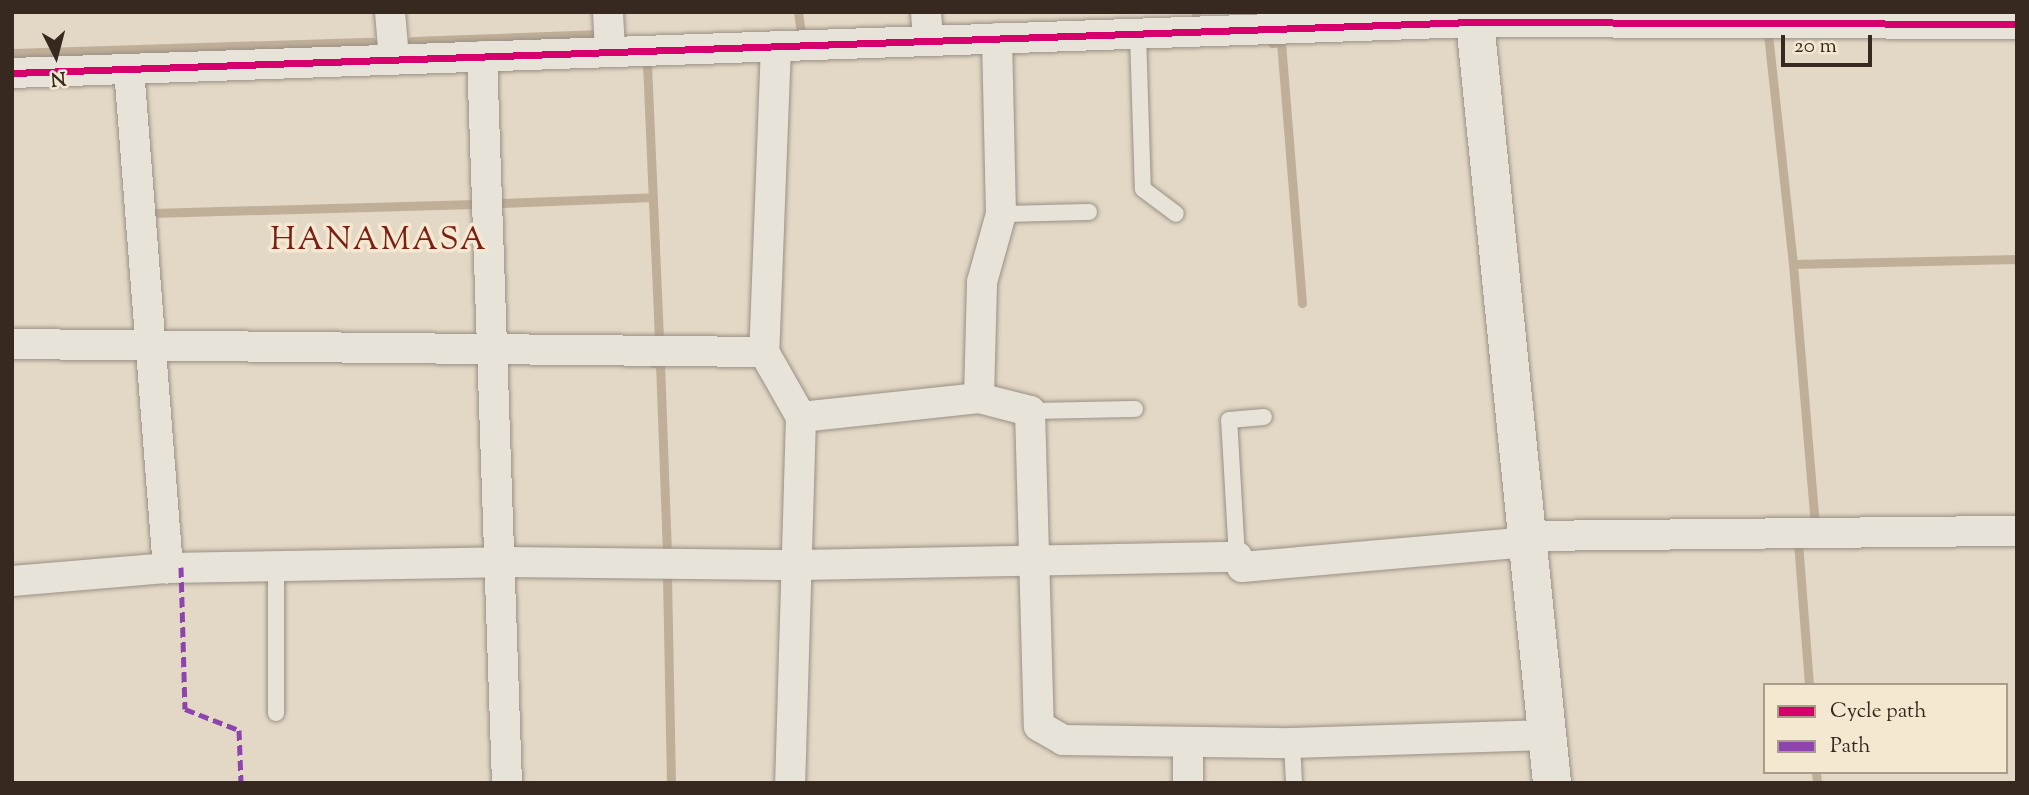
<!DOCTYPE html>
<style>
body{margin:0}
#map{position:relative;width:2029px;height:795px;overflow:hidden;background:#e3d8c5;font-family:"Sorts Mill Goudy",serif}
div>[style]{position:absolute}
.stream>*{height:9px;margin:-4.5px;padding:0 4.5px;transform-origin:4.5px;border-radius:4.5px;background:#c0af98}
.roads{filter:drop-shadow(0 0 2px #999085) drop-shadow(0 0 2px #999085)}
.lane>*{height:16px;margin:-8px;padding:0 8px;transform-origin:8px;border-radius:8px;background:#e8e3d9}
.street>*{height:30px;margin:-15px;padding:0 15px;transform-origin:15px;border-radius:15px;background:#e8e3d9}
.secondary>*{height:38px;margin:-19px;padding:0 19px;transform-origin:19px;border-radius:19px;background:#e8e3d9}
.quiet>*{height:5px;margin-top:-2.5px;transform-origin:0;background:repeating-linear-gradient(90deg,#8e44ad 0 10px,transparent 0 15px)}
.cycleway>*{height:7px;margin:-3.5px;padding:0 3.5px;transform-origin:3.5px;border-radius:3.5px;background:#d6006c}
span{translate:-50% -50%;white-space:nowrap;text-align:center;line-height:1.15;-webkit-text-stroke:7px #f5e8d1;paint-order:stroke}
.quarter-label{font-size:32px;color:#7a1f14;letter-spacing:2px}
.frame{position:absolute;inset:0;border:14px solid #382920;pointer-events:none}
.legend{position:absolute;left:1763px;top:683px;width:245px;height:91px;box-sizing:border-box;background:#f5e8d1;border:2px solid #a99c8a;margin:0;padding:9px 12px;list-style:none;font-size:21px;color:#382920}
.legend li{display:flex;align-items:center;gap:14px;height:35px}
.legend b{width:35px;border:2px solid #a99c8a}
.north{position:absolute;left:21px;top:21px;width:70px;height:70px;-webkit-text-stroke:5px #f5e8d1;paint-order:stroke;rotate:174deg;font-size:19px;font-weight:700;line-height:28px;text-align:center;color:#382920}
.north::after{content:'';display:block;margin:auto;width:24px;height:32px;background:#382920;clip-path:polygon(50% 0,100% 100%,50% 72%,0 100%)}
.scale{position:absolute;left:1781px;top:35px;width:91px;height:32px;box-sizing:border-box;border:4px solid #382920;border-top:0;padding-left:9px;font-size:21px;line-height:24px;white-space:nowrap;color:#382920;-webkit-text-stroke:5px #f5e8d1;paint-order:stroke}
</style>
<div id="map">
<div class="stream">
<div style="left:798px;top:12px;width:21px;rotate:82deg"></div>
<div style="left:1196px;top:12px;width:4px;rotate:90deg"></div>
<div style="left:1768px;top:34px;width:231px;rotate:83.8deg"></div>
<div style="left:1793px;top:264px;width:224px;rotate:-1.3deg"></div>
<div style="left:412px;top:41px;width:188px;rotate:-2.1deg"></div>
<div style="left:600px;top:34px;width:6px;rotate:-99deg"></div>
<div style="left:1272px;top:43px;width:9px;rotate:-6deg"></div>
<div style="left:1281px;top:42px;width:262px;rotate:85.4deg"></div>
<div style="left:12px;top:53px;width:360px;rotate:-1.8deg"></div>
<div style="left:647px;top:64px;width:278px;rotate:87.5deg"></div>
<div style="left:500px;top:203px;width:153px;rotate:-2.2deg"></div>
<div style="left:152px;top:213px;width:323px;rotate:-1.6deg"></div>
<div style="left:1793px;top:264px;width:253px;rotate:85.2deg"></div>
<div style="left:653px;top:363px;width:7px"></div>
<div style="left:660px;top:363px;width:187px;rotate:87.9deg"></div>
<div style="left:1798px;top:542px;width:143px;rotate:85.6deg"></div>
<div style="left:667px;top:576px;width:207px;rotate:88.9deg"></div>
<div style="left:1816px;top:772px;width:11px;rotate:85deg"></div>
</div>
<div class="roads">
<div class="lane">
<div style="left:1138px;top:34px;width:155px;rotate:88.2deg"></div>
<div style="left:1143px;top:189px;width:41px;rotate:37.1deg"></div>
<div style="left:1001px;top:214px;width:88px;rotate:-1.3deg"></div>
<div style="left:1030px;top:411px;width:105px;rotate:-1.1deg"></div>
<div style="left:1237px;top:557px;width:137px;rotate:-93.3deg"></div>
<div style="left:1229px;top:420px;width:35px;rotate:-5deg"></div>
<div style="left:276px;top:713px;width:147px;rotate:-90deg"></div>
<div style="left:1292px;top:743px;width:40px;rotate:87.1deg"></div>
</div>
<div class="street">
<div style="left:390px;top:12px;width:47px;rotate:85.1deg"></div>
<div style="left:608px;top:12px;width:40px;rotate:87.1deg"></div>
<div style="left:926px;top:12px;width:29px;rotate:86deg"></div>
<div style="left:776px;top:46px;width:306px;rotate:92.2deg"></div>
<div style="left:764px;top:352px;width:75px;rotate:60.4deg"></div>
<div style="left:801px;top:417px;width:366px;rotate:91.7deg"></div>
<div style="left:482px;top:56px;width:727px;rotate:88.03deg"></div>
<div style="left:129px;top:69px;width:501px;rotate:85.53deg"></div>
<div style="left:12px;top:73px;width:1464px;rotate:-2deg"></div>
<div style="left:1475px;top:22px;width:542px;rotate:0.21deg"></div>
<div style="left:12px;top:344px;width:752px;rotate:0.61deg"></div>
<div style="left:979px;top:398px;width:116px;rotate:-88.5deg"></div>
<div style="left:982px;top:282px;width:71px;rotate:-74.4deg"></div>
<div style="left:1001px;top:214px;width:176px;rotate:-91.3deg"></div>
<div style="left:801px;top:417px;width:179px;rotate:-6.1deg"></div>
<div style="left:979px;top:398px;width:53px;rotate:14.3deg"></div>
<div style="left:1030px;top:411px;width:315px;rotate:88.4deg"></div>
<div style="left:1039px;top:726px;width:28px;rotate:30deg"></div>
<div style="left:1063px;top:740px;width:229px;rotate:0.8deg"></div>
<div style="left:1292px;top:743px;width:255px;rotate:-1.8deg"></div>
<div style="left:1527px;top:536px;width:490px;rotate:-0.6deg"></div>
<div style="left:12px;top:581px;width:157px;rotate:-4.8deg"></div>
<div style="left:168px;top:568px;width:334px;rotate:-1deg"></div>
<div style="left:502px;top:562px;width:299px;rotate:0.6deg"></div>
<div style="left:801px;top:565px;width:436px;rotate:-1.1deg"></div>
<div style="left:1237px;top:557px;width:11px;rotate:63deg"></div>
<div style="left:1242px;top:567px;width:286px;rotate:-5deg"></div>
<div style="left:1188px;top:742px;width:41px;rotate:90deg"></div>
</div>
<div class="secondary">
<div style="left:1474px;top:12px;width:775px;rotate:84.22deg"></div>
</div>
</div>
<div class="quiet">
<div style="left:181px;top:567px;width:142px;rotate:88.4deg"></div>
<div style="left:185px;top:709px;width:58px;rotate:21.3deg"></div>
<div style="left:239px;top:730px;width:53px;rotate:87.8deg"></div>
</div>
<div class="cycleway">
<div style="left:12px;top:73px;width:1464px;rotate:-2deg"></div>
<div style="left:1475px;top:22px;width:542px;rotate:0.21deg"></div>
</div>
<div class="quarter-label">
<span style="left:379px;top:241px">HANAMASA</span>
</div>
<div class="frame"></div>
<ul class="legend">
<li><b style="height:9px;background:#d6006c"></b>Cycle path</li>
<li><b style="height:9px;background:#8e44ad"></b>Path</li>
</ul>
<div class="north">N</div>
<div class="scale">20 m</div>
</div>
